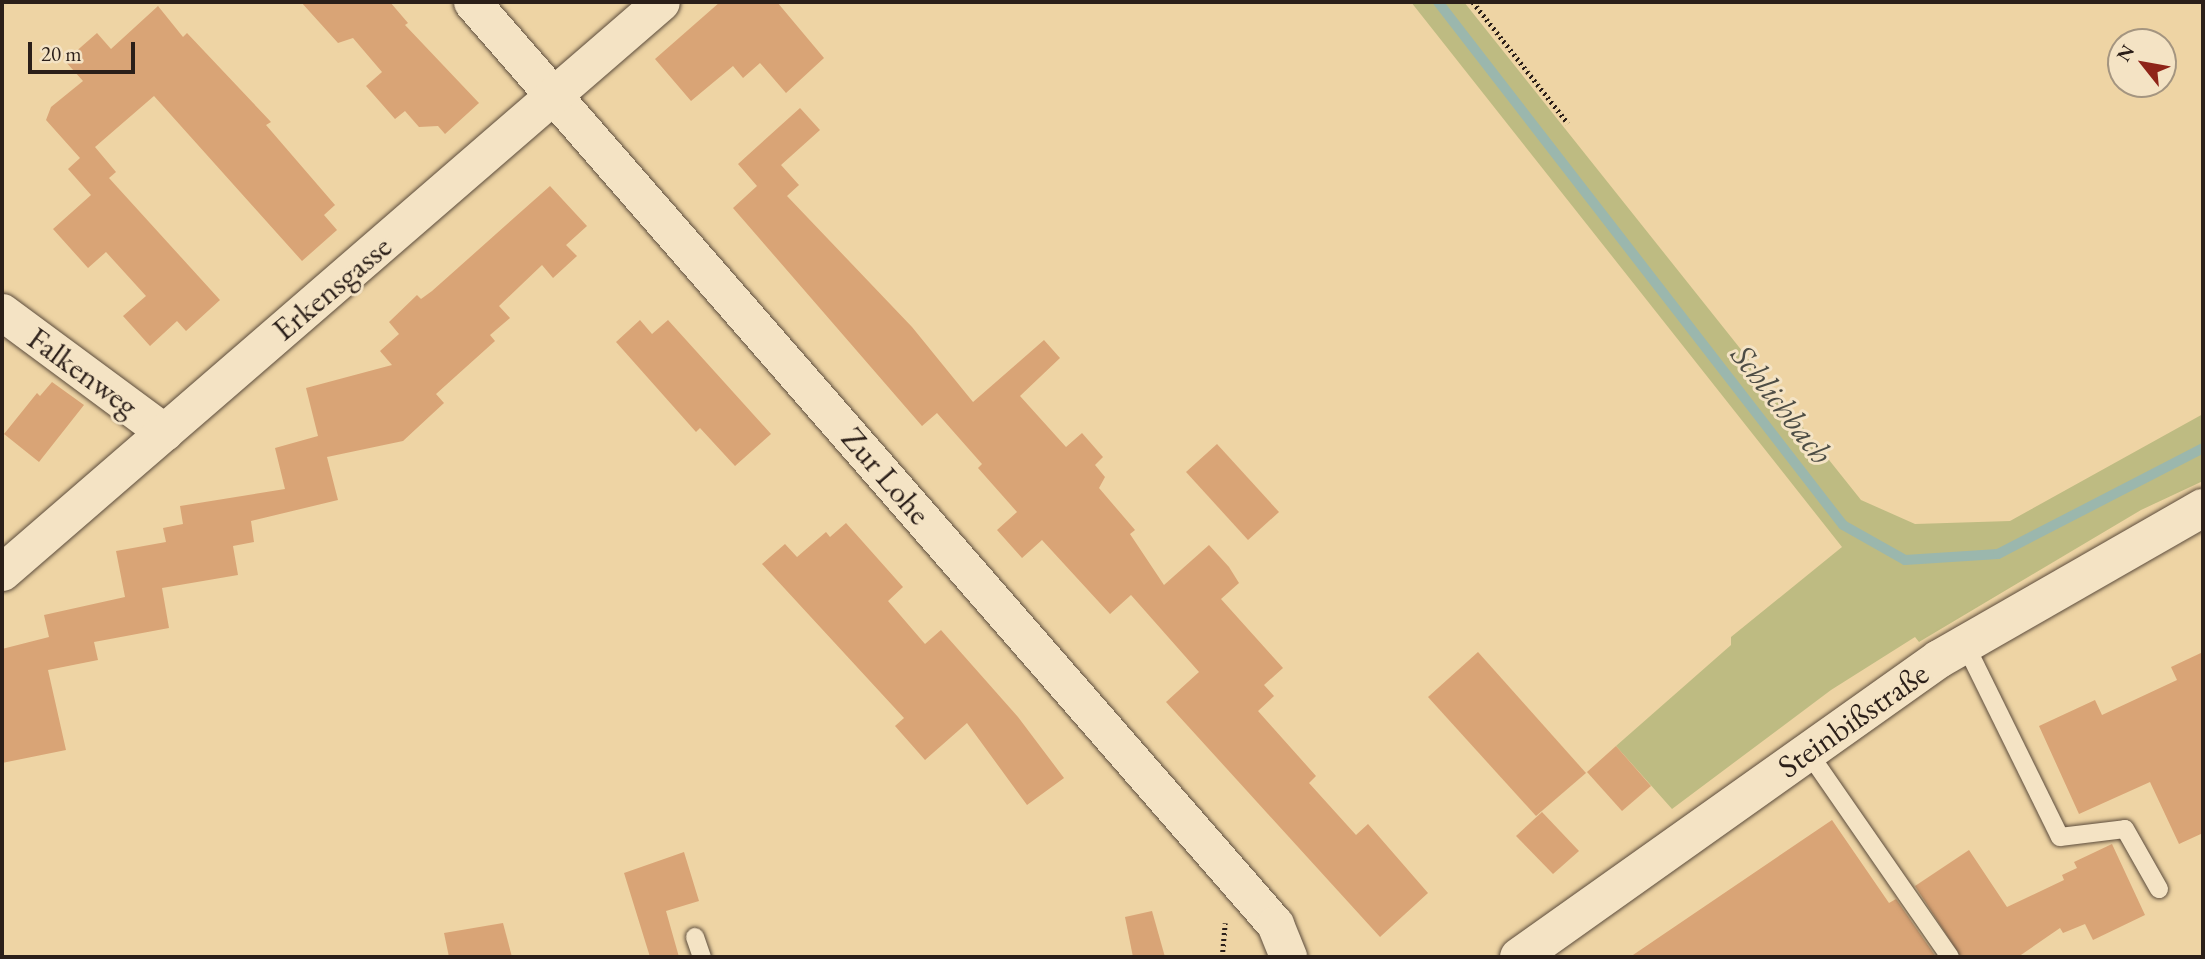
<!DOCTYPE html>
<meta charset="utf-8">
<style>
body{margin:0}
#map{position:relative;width:2205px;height:959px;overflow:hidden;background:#eed4a4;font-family:"EB Garamond",serif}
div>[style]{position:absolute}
.green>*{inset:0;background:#bebb82}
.stream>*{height:10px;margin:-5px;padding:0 5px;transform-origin:5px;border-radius:5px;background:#9bb7ad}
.building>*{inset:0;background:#d9a476}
.path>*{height:4.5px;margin-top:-2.25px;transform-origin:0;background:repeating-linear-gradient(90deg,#2b1f19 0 2px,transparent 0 5.5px)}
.roads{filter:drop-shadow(0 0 2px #5c4c3c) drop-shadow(0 0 2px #5c4c3c)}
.lane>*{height:18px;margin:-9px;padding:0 9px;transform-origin:9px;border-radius:9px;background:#f4e3c4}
.street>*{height:37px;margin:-18.5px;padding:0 18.5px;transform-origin:18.5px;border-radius:18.5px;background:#f4e3c4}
.secondary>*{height:38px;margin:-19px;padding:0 19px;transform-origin:19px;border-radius:19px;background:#f4e3c4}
span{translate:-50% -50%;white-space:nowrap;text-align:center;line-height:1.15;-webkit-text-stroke:6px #f4e3c4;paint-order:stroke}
.street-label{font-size:32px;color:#2b1f19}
.water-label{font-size:33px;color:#4d4d45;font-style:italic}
.frame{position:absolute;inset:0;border:4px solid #2b1f19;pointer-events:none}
.north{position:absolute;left:2107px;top:28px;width:70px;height:70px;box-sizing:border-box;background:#f4e3c4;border:2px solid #a49580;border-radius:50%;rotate:301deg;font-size:19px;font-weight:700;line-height:28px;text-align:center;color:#2b1f19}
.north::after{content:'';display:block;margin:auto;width:24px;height:32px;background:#8f2418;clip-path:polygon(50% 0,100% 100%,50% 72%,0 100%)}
.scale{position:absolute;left:28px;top:42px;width:107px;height:32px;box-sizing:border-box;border:4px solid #2b1f19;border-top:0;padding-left:9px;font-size:21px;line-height:24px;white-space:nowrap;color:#2b1f19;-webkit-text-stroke:5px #f4e3c4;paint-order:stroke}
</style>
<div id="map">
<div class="green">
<div style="clip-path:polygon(1411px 2px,1464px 2px,1861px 500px,1915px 524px,2010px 521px,2203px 414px,2203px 481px,2141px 510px,1919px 642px,1915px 637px,1831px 690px,1672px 809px,1616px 746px,1731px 645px,1731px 637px,1842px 547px)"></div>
</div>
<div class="stream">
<div style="left:1438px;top:2px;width:661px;rotate:52.25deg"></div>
<div style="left:1843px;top:525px;width:71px;rotate:29.4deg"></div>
<div style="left:1905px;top:560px;width:93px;rotate:-3.7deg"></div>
<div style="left:1998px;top:554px;width:231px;rotate:-27.3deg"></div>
</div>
<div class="building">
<div style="clip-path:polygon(301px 2px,390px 2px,408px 23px,405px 25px,479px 103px,445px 134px,438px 126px,419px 127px,405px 111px,395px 119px,366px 86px,382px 72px,353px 38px,338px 43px)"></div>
<div style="clip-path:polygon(720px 2px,777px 2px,824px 58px,786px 93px,760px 63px,743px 78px,733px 66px,691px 101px,655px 59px)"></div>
<div style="clip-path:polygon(158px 6px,183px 37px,187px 33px,271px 122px,266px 125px,335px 205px,324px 215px,337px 230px,302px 261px,154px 96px,95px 147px,116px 172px,109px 178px,220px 300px,186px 331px,177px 321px,150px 346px,123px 316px,146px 296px,106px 252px,88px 268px,53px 229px,91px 195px,68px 169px,80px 158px,46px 120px,51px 107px,83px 81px,65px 61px,97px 33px,111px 49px)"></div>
<div style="clip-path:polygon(800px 108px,820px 130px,781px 165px,799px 185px,787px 196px,912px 327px,973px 402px,1044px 340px,1060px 358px,1020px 396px,1066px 447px,1082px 433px,1103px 457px,1095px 465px,1105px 477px,1099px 488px,1135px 530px,1130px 534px,1164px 585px,1209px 545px,1229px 567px,1239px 583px,1221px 599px,1283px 668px,1264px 685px,1274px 696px,1258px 711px,1316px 776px,1309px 783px,1356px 835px,1368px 824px,1428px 893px,1380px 937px,1166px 702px,1199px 672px,1131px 595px,1110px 614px,1042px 540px,1022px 558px,997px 530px,1017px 512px,978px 468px,982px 464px,937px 413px,922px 426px,733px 208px,757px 186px,738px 164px)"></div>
<div style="clip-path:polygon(550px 186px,587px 226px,566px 245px,577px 256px,553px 278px,542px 265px,499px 306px,510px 318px,490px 335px,495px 341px,436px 394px,444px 403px,403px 441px,327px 457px,338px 500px,251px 521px,254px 542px,233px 546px,238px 575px,162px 588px,169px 628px,94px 642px,98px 660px,48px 670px,66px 750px,2px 763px,2px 649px,49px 637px,44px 615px,125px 597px,116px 551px,166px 542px,163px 528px,183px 524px,180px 506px,285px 489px,275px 448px,318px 436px,306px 388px,392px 365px,380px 351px,399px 334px,389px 322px,417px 295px,421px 299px,432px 291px)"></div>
<div style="clip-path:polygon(640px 320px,652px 334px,668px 320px,771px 434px,735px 466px,700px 428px,696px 432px,616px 342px)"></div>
<div style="clip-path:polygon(52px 382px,84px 405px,39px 462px,4px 434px,37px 393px,40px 396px)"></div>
<div style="clip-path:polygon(1217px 444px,1279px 512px,1248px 540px,1186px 472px)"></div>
<div style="clip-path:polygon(846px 523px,903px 587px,888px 601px,925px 644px,941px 630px,1018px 717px,1064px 778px,1027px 805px,967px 723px,925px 760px,895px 726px,904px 718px,762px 564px,785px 544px,797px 557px,826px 532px,830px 537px)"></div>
<div style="clip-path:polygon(1478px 652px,1586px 773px,1536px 816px,1428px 697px)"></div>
<div style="clip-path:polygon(2203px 652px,2203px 833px,2179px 844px,2150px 782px,2079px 814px,2039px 726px,2095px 700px,2102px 715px,2177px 680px,2171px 667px)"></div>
<div style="clip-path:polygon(1616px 746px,1651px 786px,1622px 811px,1587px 772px)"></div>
<div style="clip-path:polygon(1542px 812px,1579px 851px,1553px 874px,1516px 836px)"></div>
<div style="clip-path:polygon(1832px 820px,1889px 903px,1896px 899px,1936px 957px,1630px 957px)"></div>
<div style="clip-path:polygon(2112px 844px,2145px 915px,2093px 940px,2085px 924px,2063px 933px,2060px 928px,2018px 957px,1961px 957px,1915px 886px,1969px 850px,2007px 907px,2064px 880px,2062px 875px,2077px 868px,2074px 862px)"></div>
<div style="clip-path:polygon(684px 852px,699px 901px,666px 911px,679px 957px,650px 957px,624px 873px)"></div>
<div style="clip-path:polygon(1152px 911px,1165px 957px,1133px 957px,1125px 917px)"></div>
<div style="clip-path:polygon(503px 923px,512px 957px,449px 957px,444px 933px)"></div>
</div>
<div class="path">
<div style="left:1473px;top:2px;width:154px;rotate:51.9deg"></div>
<div style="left:1222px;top:957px;width:34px;rotate:-85deg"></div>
</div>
<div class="roads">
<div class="lane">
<div style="left:1965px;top:644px;width:215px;rotate:63.8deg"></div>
<div style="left:2060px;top:837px;width:65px;rotate:-7deg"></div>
<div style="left:2125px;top:829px;width:69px;rotate:60.5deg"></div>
<div style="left:1808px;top:752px;width:249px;rotate:55.3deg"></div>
<div style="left:695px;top:937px;width:21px;rotate:71deg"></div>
</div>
<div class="street">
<div style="left:472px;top:2px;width:1223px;rotate:48.95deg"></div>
<div style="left:1275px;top:924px;width:35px;rotate:68deg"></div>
<div style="left:2px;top:312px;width:202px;rotate:36.5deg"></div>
<div style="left:2px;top:572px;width:871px;rotate:-40.86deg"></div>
</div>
<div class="secondary">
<div style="left:1519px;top:957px;width:515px;rotate:-35.36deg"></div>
<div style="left:1939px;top:659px;width:304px;rotate:-29.8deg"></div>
</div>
</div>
<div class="street-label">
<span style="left:332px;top:288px;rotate:-40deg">Erkensgasse</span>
<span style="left:83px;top:372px;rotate:36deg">Falkenweg</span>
<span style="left:886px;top:476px;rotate:49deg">Zur Lohe</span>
<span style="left:1853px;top:720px;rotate:-35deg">Steinbißstraße</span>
</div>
<div class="water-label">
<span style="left:1782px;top:404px;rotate:52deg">Schlichbach</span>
</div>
<div class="frame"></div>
<div class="north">N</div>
<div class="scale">20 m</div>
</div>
